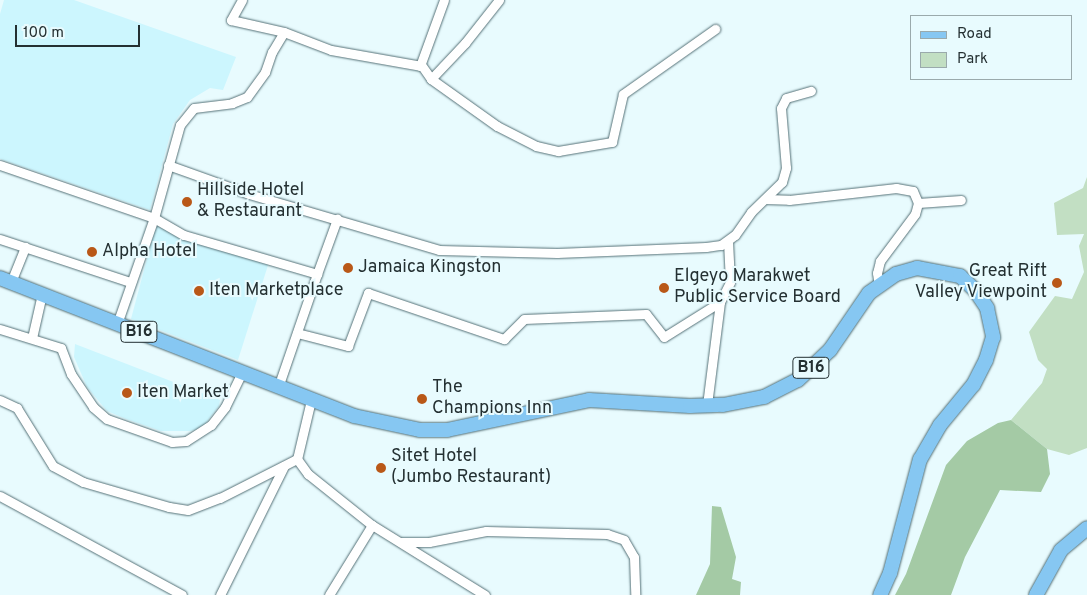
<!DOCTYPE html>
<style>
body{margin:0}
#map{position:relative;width:1087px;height:595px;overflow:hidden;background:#e8fbfe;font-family:Overpass,sans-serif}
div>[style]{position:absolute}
.built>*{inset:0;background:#ccf6fe}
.green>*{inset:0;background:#c2dfc3}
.forest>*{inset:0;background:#a4caa5}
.roads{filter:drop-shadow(0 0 1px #557177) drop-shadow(0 0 1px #557177)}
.minor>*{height:9px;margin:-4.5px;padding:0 4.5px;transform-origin:4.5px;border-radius:4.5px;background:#fff}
.primary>*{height:14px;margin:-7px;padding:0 7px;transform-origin:7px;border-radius:7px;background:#86c7f2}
.dots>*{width:14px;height:14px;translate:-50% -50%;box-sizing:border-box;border:2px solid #e8fbfe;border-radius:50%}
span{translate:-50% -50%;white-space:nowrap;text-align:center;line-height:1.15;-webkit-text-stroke:4px #e8fbfe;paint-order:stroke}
.shield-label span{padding:1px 4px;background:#e8fbfe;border:1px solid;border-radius:4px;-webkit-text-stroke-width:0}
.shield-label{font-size:16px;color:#243032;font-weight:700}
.poi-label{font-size:18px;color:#243032}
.left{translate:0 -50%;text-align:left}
.right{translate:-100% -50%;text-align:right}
.legend{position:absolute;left:910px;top:15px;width:162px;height:65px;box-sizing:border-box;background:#e8fbfe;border:1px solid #9aaaac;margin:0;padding:6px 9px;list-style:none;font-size:15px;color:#243032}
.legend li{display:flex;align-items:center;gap:10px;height:25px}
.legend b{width:25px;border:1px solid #9aaaac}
.scale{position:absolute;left:15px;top:25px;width:125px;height:22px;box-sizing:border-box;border:2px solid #243032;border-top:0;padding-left:6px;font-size:15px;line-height:18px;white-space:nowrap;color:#243032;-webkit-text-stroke:4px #e8fbfe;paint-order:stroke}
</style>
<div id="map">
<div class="built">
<div style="clip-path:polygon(4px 0,74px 0,236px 57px,223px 90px,210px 88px,190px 100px,173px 124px,150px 210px,0 159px,0 14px)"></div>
<div style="clip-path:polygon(156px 225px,269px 262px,238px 360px,131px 319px)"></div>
<div style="clip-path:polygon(75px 344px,220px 400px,219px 406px,202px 428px,191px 431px,161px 431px,126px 419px,107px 411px,87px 387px,74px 357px)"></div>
</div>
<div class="green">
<div style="clip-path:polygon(1087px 177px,1087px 448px,1069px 455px,1047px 449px,1011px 420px,1042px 383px,1047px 369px,1038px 360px,1029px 332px,1055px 296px,1072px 299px,1084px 272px,1079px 246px,1084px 234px,1057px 235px,1054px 203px,1083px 188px)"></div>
</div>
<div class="forest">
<div style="clip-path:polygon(1011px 420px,1047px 449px,1050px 474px,1041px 492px,1000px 490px,965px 557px,951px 595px,895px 595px,906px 574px,946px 465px,967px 441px,998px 423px)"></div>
<div style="clip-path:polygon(712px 506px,721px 507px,736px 557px,732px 579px,741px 582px,740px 595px,696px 595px,710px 564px)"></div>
</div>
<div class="roads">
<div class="minor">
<div style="left:242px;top:0;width:23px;rotate:119deg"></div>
<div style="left:231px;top:20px;width:54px;rotate:12.8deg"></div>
<div style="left:420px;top:66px;width:70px;rotate:-70deg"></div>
<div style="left:431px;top:79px;width:50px;rotate:-46.6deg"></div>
<div style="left:465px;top:43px;width:55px;rotate:-51.7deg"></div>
<div style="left:0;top:165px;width:163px;rotate:19deg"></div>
<div style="left:154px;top:218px;width:34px;rotate:30deg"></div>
<div style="left:184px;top:235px;width:139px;rotate:16.3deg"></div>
<div style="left:317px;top:274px;width:120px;rotate:109deg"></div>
<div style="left:168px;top:165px;width:86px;rotate:19.7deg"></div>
<div style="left:249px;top:194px;width:198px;rotate:16.4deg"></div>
<div style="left:439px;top:250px;width:118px;rotate:1.5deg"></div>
<div style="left:557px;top:253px;width:149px;rotate:-2.3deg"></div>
<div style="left:706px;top:247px;width:15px;rotate:-8deg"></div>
<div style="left:721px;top:245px;width:17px;rotate:-36deg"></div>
<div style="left:735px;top:235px;width:28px;rotate:-55deg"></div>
<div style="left:751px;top:212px;width:43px;rotate:-44.1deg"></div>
<div style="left:782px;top:182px;width:15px;rotate:-74deg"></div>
<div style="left:786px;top:168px;width:60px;rotate:-94.8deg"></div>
<div style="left:781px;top:108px;width:11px;rotate:-63deg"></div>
<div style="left:786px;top:98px;width:26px;rotate:-16deg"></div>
<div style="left:765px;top:199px;width:24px;rotate:2deg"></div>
<div style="left:789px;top:200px;width:108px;rotate:-6.4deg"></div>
<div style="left:896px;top:188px;width:17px;rotate:10deg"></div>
<div style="left:913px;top:191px;width:13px;rotate:67deg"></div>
<div style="left:918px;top:203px;width:11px;rotate:105deg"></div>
<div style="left:915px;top:214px;width:59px;rotate:126.7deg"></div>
<div style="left:880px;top:261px;width:12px;rotate:104deg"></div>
<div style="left:877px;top:273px;width:12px;rotate:81deg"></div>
<div style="left:918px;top:203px;width:43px;rotate:-4deg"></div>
<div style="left:0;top:239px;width:137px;rotate:18.3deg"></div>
<div style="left:317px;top:274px;width:59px;rotate:-70deg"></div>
<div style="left:11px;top:282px;width:38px;rotate:-68deg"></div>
<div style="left:117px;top:324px;width:112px;rotate:-70.8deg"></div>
<div style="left:154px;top:218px;width:97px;rotate:-74.4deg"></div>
<div style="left:180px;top:125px;width:22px;rotate:-51deg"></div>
<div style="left:194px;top:108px;width:38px;rotate:-7deg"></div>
<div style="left:232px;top:103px;width:16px;rotate:-22deg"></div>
<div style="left:247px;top:97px;width:31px;rotate:-54deg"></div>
<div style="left:265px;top:72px;width:21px;rotate:-71deg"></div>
<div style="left:272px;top:52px;width:23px;rotate:-59deg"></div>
<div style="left:284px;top:32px;width:50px;rotate:21deg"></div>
<div style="left:331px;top:50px;width:92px;rotate:10deg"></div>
<div style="left:422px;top:66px;width:16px;rotate:55deg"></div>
<div style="left:431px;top:79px;width:81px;rotate:35.5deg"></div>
<div style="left:497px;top:126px;width:44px;rotate:27.1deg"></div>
<div style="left:536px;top:146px;width:23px;rotate:13deg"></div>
<div style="left:558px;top:151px;width:55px;rotate:-9.5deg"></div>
<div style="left:612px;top:142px;width:49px;rotate:-77.1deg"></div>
<div style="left:623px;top:94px;width:113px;rotate:-35.2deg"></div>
<div style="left:0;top:329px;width:64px;rotate:17.3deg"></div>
<div style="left:61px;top:348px;width:28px;rotate:69deg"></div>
<div style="left:71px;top:374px;width:40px;rotate:56deg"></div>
<div style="left:93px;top:407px;width:18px;rotate:41deg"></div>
<div style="left:107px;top:419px;width:69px;rotate:19.5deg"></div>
<div style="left:172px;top:442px;width:14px;rotate:-4deg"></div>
<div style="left:186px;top:441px;width:30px;rotate:-33deg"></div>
<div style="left:211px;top:425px;width:23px;rotate:-52deg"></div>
<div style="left:225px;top:407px;width:39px;rotate:-64deg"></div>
<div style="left:297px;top:333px;width:53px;rotate:14.3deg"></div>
<div style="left:348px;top:346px;width:57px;rotate:-69.3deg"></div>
<div style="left:368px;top:293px;width:144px;rotate:18.7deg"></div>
<div style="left:504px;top:339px;width:28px;rotate:-45deg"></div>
<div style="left:524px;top:319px;width:122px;rotate:-2.3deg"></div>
<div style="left:646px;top:314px;width:29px;rotate:52deg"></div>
<div style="left:664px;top:337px;width:66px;rotate:-32deg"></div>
<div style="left:32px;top:338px;width:45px;rotate:-77.2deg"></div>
<div style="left:0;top:400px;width:19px;rotate:25deg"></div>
<div style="left:17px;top:408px;width:68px;rotate:58.2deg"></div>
<div style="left:53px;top:466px;width:34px;rotate:28deg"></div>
<div style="left:83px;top:482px;width:90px;rotate:16.2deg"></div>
<div style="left:169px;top:507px;width:19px;rotate:9deg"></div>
<div style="left:188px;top:510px;width:34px;rotate:-21deg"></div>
<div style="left:220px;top:498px;width:86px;rotate:-26.9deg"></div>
<div style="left:311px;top:400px;width:61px;rotate:103.3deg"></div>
<div style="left:297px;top:459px;width:19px;rotate:54deg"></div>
<div style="left:308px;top:474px;width:82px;rotate:38.6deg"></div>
<div style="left:372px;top:525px;width:82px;rotate:121.6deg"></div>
<div style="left:707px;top:405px;width:104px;rotate:-82.8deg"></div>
<div style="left:720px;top:302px;width:22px;rotate:-63deg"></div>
<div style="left:730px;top:282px;width:41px;rotate:-92.8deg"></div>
<div style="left:0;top:496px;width:207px;rotate:28.5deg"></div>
<div style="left:372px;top:525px;width:133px;rotate:31.8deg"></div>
<div style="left:401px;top:542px;width:28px"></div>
<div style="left:429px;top:542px;width:58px;rotate:-10.9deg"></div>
<div style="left:486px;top:531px;width:121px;rotate:1.4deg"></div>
<div style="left:607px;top:534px;width:18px;rotate:19deg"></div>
<div style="left:624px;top:540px;width:20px;rotate:60deg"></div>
<div style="left:634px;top:557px;width:38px;rotate:88deg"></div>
<div style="left:220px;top:595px;width:144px;rotate:-63.6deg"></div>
</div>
<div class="primary">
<div style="left:0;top:278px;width:380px;rotate:21.3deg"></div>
<div style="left:354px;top:416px;width:67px;rotate:12deg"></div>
<div style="left:420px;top:430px;width:27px"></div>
<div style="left:447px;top:430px;width:145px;rotate:-11.9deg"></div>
<div style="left:589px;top:400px;width:101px;rotate:3.4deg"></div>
<div style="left:690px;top:406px;width:33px;rotate:-2deg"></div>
<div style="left:723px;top:405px;width:42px;rotate:-11deg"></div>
<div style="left:764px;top:397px;width:38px;rotate:-27deg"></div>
<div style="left:798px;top:380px;width:44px;rotate:-43.2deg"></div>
<div style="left:830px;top:350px;width:69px;rotate:-55.6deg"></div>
<div style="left:869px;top:293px;width:33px;rotate:-35deg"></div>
<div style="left:896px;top:274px;width:22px;rotate:-16deg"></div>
<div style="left:917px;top:268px;width:44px;rotate:10.5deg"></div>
<div style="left:960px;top:276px;width:21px;rotate:43deg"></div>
<div style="left:975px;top:290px;width:22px;rotate:56deg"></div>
<div style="left:987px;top:308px;width:30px;rotate:78deg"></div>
<div style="left:993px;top:337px;width:24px;rotate:107deg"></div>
<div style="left:986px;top:360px;width:28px;rotate:117deg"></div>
<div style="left:973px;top:385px;width:52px;rotate:129.5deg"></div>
<div style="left:940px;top:425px;width:39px;rotate:120deg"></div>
<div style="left:920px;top:459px;width:118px;rotate:104.7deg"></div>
<div style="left:890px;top:573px;width:24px;rotate:114deg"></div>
<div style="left:1036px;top:595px;width:51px;rotate:-60.9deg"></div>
<div style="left:1061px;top:550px;width:34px;rotate:-40deg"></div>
</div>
</div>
<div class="dots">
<div style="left:187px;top:202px;background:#b95818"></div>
<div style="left:92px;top:252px;background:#b95818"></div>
<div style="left:348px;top:268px;background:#b95818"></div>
<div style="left:1057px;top:283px;background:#b95818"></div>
<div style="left:664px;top:288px;background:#b95818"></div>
<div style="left:199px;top:291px;background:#b95818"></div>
<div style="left:127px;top:393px;background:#b95818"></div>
<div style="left:422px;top:399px;background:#b95818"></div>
<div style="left:381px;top:468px;background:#b95818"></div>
</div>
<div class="shield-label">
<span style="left:139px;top:332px">B16</span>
<span style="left:811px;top:368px">B16</span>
</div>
<div class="poi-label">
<span class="left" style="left:197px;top:202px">Hillside Hotel<br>&amp; Restaurant</span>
<span class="left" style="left:102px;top:252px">Alpha Hotel</span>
<span class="left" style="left:358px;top:268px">Jamaica Kingston</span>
<span class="right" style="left:1047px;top:283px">Great Rift<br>Valley Viewpoint</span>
<span class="left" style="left:674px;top:288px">Elgeyo Marakwet<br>Public Service Board</span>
<span class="left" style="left:209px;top:291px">Iten Marketplace</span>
<span class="left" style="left:432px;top:399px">The<br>Champions Inn</span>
<span class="left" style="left:137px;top:393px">Iten Market</span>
<span class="left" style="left:391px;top:468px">Sitet Hotel<br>(Jumbo Restaurant)</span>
</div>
<ul class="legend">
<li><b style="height:6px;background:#86c7f2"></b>Road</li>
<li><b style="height:14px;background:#c2dfc3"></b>Park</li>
</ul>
<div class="scale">100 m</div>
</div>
